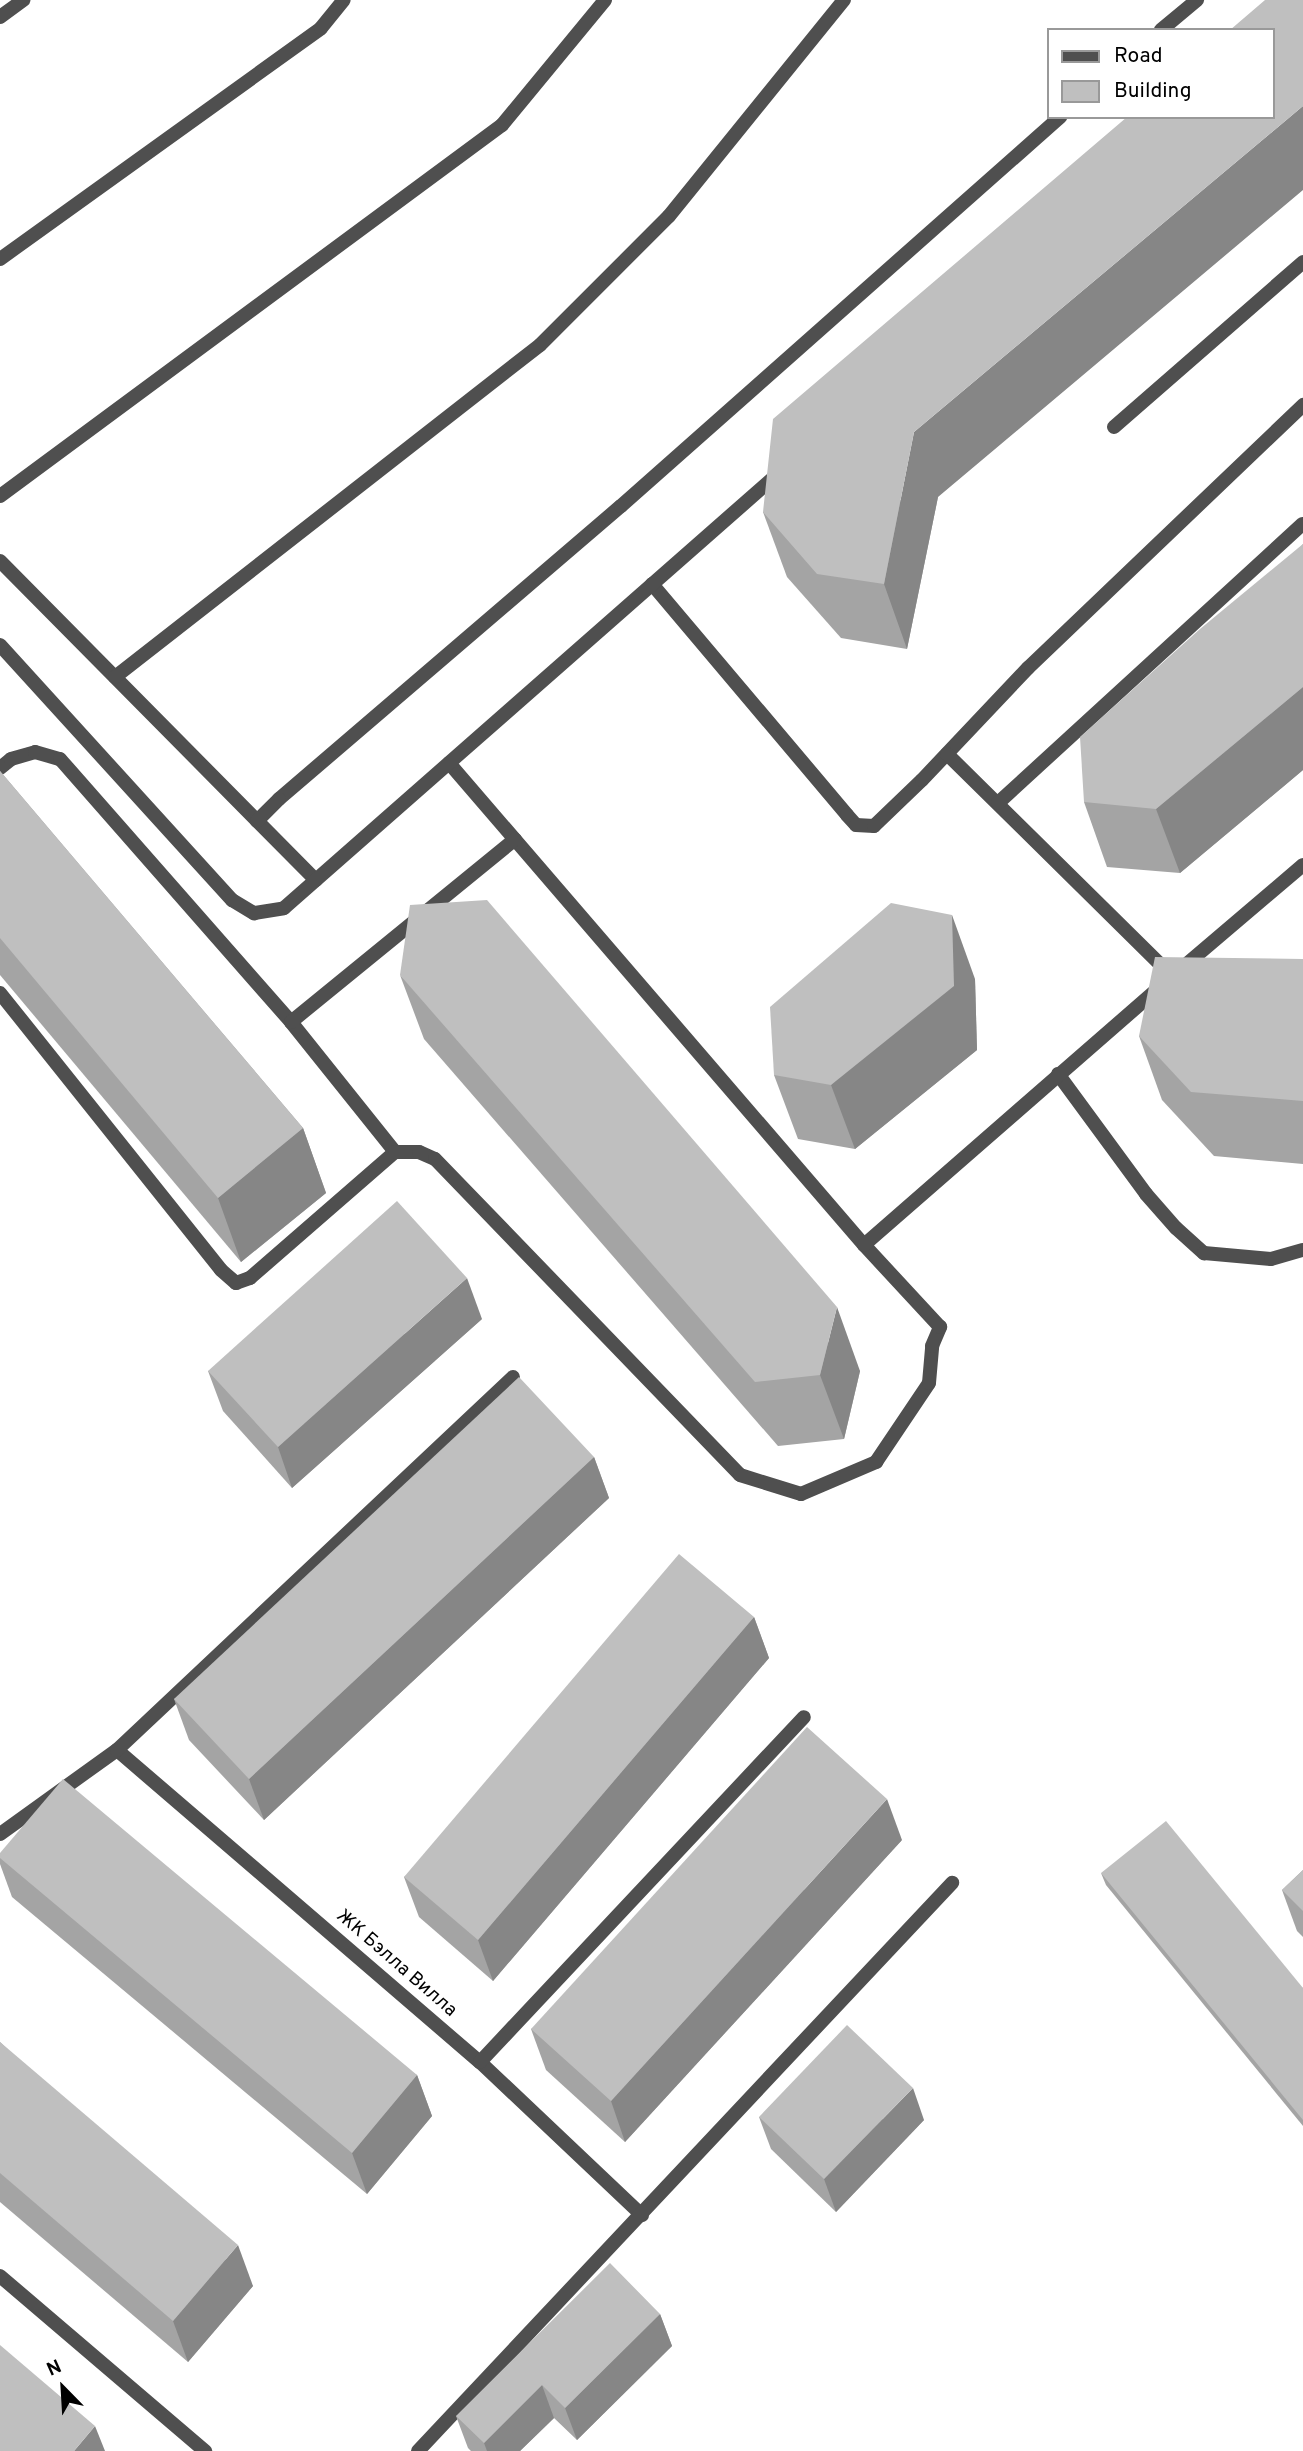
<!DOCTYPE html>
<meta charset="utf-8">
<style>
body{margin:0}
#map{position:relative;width:1303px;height:2451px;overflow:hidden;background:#fff;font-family:Overpass,sans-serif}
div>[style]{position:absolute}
.lane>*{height:14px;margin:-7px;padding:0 7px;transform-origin:7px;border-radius:7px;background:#4f4f4f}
.street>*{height:14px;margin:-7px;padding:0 7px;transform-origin:7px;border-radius:7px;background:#4f4f4f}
.wall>*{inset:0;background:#a4a4a4}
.shaded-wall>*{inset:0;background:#868686}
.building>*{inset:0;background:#bfbfbf}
span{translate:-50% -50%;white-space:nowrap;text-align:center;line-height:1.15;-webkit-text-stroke:5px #fff;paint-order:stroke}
.street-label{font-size:19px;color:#000}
.legend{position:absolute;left:1047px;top:28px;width:228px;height:91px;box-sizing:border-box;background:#fff;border:2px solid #999;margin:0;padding:9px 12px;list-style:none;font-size:21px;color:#000}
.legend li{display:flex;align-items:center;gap:14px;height:35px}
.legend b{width:35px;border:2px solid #999}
.north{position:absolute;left:28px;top:2353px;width:70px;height:70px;-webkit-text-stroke:5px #fff;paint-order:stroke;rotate:336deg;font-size:19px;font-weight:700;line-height:28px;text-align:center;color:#000}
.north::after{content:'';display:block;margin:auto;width:24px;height:32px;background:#000;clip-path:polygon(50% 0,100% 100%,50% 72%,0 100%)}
</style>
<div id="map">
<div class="lane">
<div style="left:0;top:17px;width:29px;rotate:-36deg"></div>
<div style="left:1161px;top:30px;width:47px;rotate:-39.8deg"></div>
<div style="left:1114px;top:427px;width:251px;rotate:-41.1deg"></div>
<div style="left:0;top:496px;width:624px;rotate:-36.47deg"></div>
<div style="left:502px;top:125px;width:162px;rotate:-50.5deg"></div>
<div style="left:652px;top:584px;width:302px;rotate:49.8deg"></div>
<div style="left:847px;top:815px;width:13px;rotate:48deg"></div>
<div style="left:856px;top:825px;width:18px;rotate:3deg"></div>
<div style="left:874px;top:826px;width:66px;rotate:-43.8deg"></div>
<div style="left:922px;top:780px;width:154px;rotate:-46.6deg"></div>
<div style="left:1028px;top:668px;width:381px;rotate:-43.7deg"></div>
<div style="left:947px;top:754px;width:310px;rotate:44.6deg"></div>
<div style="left:0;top:768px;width:14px;rotate:-39deg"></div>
<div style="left:11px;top:759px;width:25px;rotate:-16deg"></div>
<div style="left:35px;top:752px;width:26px;rotate:16deg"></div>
<div style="left:60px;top:759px;width:350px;rotate:48.7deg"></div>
<div style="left:291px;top:1022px;width:166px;rotate:51.3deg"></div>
<div style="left:279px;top:799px;width:450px;rotate:-40.6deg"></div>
<div style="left:621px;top:506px;width:587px;rotate:-41.54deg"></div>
<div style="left:998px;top:803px;width:413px;rotate:-42.5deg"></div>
<div style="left:1182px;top:968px;width:159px;rotate:-40.4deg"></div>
<div style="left:0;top:993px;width:354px;rotate:51.4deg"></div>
<div style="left:221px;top:1270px;width:20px;rotate:41deg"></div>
<div style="left:236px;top:1283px;width:15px;rotate:-20deg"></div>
<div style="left:250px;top:1278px;width:192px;rotate:-41deg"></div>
<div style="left:395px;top:1152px;width:24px"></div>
<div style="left:419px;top:1152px;width:17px;rotate:24deg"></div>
<div style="left:435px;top:1159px;width:439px;rotate:46deg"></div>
<div style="left:740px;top:1475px;width:64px;rotate:17.3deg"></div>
<div style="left:801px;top:1494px;width:82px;rotate:-23.1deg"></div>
<div style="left:876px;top:1462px;width:95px;rotate:-56.1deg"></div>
<div style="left:929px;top:1383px;width:37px;rotate:-85deg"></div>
<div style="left:932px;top:1346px;width:21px;rotate:-67deg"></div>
<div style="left:940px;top:1327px;width:112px;rotate:-132.8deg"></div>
<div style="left:864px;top:1245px;width:636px;rotate:-130.73deg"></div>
<div style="left:291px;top:1022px;width:289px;rotate:-39.2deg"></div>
<div style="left:1058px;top:1074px;width:149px;rotate:53.7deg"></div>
<div style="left:1146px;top:1194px;width:45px;rotate:48.6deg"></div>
<div style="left:1176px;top:1228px;width:38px;rotate:42deg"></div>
<div style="left:1204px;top:1253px;width:67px;rotate:5.1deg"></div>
<div style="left:1271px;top:1259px;width:33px;rotate:-16deg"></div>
<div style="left:864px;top:1245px;width:394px;rotate:-41.1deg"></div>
<div style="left:117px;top:1750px;width:479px;rotate:40.7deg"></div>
<div style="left:480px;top:2062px;width:223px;rotate:43.4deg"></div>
<div style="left:0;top:1834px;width:144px;rotate:-35.7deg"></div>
<div style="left:117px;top:1750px;width:544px;rotate:-43.29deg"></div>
<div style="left:480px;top:2062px;width:473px;rotate:-46.8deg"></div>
<div style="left:0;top:2276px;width:270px;rotate:40.5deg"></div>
<div style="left:418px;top:2451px;width:780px;rotate:-46.77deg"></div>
</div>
<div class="street">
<div style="left:0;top:259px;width:395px;rotate:-35.7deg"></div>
<div style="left:321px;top:28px;width:36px;rotate:-51deg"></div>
<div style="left:0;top:561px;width:449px;rotate:45.3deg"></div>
<div style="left:0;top:645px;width:345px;rotate:47.7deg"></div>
<div style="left:232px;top:900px;width:26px;rotate:31deg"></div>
<div style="left:254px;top:913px;width:30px;rotate:-9deg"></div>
<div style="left:284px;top:908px;width:660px;rotate:-41.32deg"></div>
<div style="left:115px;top:677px;width:539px;rotate:-38deg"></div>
<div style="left:540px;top:345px;width:182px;rotate:-45deg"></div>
<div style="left:669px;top:216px;width:278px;rotate:-51deg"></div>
<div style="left:257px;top:821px;width:31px;rotate:-45deg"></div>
</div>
<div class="wall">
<div style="clip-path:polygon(938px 497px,907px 649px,841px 638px,787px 577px,763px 512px)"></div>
<div style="clip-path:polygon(1303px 544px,1303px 770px,1180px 873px,1107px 867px,1084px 802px)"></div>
<div style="clip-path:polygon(0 771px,303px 1128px,326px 1193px,241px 1262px,0 975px)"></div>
<div style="clip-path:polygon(1303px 959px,1303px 1164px,1214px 1156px,1162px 1100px,1139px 1036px)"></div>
<div style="clip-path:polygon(400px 975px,860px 1371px,844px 1439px,778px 1446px,424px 1039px)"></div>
<div style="clip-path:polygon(975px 979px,977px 1050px,855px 1149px,798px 1139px,774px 1075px)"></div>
<div style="clip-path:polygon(482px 1319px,292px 1488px,223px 1411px,208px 1371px)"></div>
<div style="clip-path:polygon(594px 1457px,609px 1498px,264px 1820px,189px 1740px,174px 1699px)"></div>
<div style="clip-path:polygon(754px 1617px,769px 1658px,493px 1981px,419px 1917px,404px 1877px)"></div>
<div style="clip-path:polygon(902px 1840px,625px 2142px,546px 2070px,531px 2029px)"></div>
<div style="clip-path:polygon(0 1853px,417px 2075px,432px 2116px,367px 2194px,12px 1897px,0 1864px)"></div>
<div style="clip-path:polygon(1303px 1870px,1303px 1937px,1297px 1931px,1282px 1890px)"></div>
<div style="clip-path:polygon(1101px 1873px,1303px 1988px,1303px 2126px,1106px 1885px)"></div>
<div style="clip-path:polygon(0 2042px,253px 2286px,188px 2362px,0 2202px)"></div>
<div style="clip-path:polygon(759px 2117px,924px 2120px,836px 2212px,771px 2149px)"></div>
<div style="clip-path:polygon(660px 2314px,672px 2346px,577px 2440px,554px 2418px,520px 2451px,471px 2451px,468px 2448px,456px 2416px)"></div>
</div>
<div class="shaded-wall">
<div style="clip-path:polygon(1303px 106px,1303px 190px,938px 497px,907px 649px,884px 584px,914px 432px)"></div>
<div style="clip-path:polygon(1303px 687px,1303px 770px,1180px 873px,1156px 809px)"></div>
<div style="clip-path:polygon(952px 915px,975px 979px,977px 1050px,855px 1149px,831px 1085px)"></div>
<div style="clip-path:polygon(303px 1128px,326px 1193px,241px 1262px,218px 1198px)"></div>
<div style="clip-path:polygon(467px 1278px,482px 1319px,292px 1488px,278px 1447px)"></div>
<div style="clip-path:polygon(837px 1307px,860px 1371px,844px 1439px,820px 1375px)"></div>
<div style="clip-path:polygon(594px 1457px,609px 1498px,264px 1820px,249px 1779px)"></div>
<div style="clip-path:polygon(754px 1617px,769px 1658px,493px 1981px,478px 1940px)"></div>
<div style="clip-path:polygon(887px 1799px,902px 1840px,625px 2142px,611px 2101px)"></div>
<div style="clip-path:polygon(417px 2075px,432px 2116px,367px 2194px,352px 2153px)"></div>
<div style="clip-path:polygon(913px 2088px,924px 2120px,836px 2212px,824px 2179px)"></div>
<div style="clip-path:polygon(238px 2245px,253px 2286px,188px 2362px,173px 2321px)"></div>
<div style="clip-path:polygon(660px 2314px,672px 2346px,577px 2440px,565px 2408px)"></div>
<div style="clip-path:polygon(542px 2385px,554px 2418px,520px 2451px,487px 2451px,484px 2443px)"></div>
<div style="clip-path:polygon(95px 2426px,105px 2451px,74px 2451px)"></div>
</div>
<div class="building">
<div style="clip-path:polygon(1265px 0,1303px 0,1303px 106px,914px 432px,884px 584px,817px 574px,763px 512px,773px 419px,1127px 117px,1273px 117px,1273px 30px,1230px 30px)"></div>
<div style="clip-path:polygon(1303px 544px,1303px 687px,1156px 809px,1084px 802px,1080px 737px,1200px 629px)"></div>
<div style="clip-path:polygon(0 771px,303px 1128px,218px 1198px,0 938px)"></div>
<div style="clip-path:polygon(487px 900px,837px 1307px,820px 1375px,755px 1382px,400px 975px,410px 905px)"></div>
<div style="clip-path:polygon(891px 903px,952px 915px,954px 986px,831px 1085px,774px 1075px,770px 1007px)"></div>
<div style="clip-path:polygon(1155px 957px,1303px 959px,1303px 1101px,1191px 1092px,1139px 1036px)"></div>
<div style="clip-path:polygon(397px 1201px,467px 1278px,278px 1447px,208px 1371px)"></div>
<div style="clip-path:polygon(519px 1377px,594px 1457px,249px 1779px,174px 1699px)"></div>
<div style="clip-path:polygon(679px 1554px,754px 1617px,478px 1940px,404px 1877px)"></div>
<div style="clip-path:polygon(807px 1727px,887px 1799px,611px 2101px,531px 2029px)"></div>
<div style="clip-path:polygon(63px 1779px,417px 2075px,352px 2153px,0 1858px,0 1853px)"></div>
<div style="clip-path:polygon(1166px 1821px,1303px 1988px,1303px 2120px,1101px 1873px)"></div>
<div style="clip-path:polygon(1303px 1870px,1303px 1911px,1282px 1890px)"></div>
<div style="clip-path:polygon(847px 2025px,913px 2088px,824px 2179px,759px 2117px)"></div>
<div style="clip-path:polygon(0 2042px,238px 2245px,173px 2321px,0 2173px)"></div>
<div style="clip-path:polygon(610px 2263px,660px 2314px,565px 2408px,542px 2385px,484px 2443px,456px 2416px)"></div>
<div style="clip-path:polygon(0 2345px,95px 2426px,74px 2451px,0 2451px)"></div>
</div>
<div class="street-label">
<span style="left:396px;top:1964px;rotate:41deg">ЖК Бэлла Вилла</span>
</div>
<ul class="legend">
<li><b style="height:9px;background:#4f4f4f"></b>Road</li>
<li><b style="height:19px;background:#bfbfbf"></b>Building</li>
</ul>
<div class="north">N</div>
</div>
